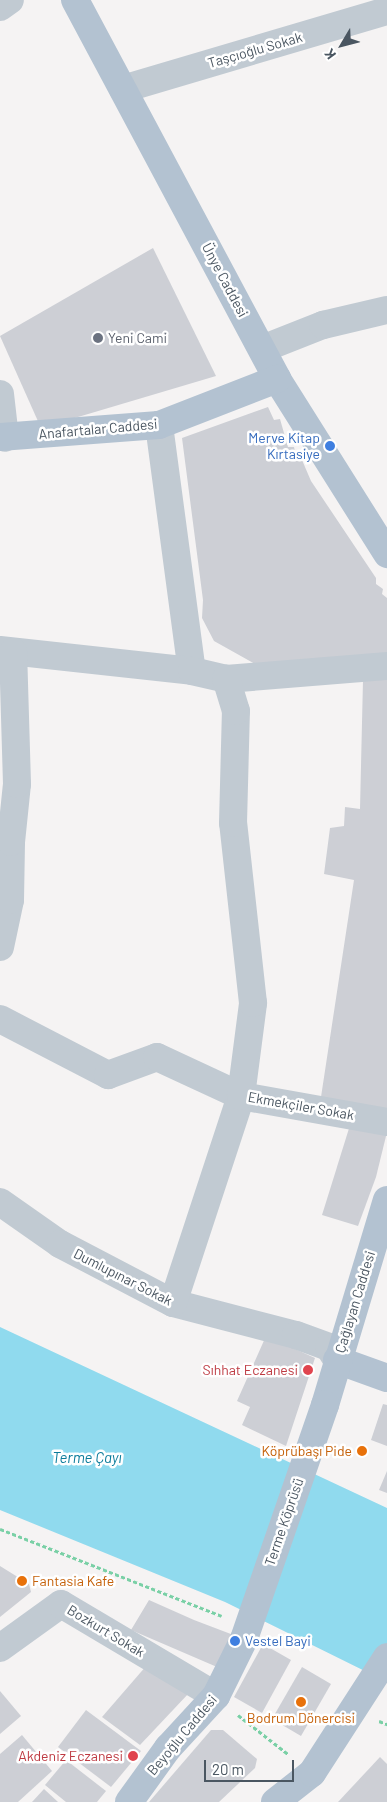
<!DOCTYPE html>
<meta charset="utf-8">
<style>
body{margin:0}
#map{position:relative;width:387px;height:1802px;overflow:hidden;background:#f5f3f3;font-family:Barlow,sans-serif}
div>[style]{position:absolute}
.water>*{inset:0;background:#90daee}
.building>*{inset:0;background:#cdcfd5}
.path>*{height:3px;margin-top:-1.5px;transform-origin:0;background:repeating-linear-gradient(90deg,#7ad0a6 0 4px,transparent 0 6.5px)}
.minor>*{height:28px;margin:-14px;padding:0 14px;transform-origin:14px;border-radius:14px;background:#c1cad2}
.major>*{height:28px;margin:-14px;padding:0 14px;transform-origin:14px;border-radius:14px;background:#b3c2d1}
.major-bridge>*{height:28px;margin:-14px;padding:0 14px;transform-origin:14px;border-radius:14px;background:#b3c2d1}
.dots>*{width:14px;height:14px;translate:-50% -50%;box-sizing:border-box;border:2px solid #fff;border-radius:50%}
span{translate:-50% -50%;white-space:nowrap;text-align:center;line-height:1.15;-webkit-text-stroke:5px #fff;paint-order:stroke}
.street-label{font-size:14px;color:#4a5661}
.worship-label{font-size:14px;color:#5b616d}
.left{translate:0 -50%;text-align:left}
.shop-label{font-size:14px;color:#366cbe}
.right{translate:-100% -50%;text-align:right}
.health-label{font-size:14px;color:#be3a42}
.food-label{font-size:14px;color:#c56008}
.water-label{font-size:15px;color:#0c7c9b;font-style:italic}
.north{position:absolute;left:317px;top:20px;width:50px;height:50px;-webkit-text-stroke:4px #fff;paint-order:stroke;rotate:233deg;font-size:14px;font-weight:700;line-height:20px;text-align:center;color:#4a5661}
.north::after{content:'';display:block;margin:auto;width:18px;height:22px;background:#4a5661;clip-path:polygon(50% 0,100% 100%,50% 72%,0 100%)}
.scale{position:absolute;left:204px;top:1760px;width:90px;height:22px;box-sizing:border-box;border:2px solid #4a5661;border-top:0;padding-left:6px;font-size:15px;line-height:18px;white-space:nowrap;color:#4a5661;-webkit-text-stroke:4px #fff;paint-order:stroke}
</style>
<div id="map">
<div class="water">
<div style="clip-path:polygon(0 1327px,387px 1508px,387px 1682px,225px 1602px,0 1510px)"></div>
</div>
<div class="building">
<div style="clip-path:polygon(153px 248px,216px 376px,41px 428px,0 336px)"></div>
<div style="clip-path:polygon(268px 407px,274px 420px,280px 419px,288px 447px,294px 447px,297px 460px,302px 460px,311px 481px,376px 578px,376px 584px,383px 589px,382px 594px,387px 598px,387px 660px,257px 665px,214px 641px,202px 618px,203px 600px,182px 438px)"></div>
<div style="clip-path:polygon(363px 680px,387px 680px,387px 1109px,321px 1097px,354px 880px,324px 874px,330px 828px,344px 826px,345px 807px,360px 809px)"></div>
<div style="clip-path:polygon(351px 1122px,387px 1132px,376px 1177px,358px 1226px,322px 1215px)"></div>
<div style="clip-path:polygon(266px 1336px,315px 1358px,286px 1446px,242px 1425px,250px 1407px,237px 1401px)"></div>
<div style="clip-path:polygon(383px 1404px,387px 1405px,387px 1446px,371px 1440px)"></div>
<div style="clip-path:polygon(387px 1471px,387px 1493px,379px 1490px)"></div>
<div style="clip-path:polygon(0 1566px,29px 1584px,31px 1592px,0 1617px)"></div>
<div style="clip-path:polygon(149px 1600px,194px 1620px,244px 1639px,224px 1670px,131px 1630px)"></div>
<div style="clip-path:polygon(263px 1644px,291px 1660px,262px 1713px,234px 1697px)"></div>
<div style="clip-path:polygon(147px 1665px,189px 1693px,140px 1745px,102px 1717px)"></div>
<div style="clip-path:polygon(302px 1667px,331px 1684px,301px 1736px,272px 1719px)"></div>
<div style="clip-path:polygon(0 1691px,21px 1716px,0 1734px)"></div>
<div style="clip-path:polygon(86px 1710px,141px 1751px,111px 1787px,58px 1747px)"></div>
<div style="clip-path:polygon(211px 1730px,223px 1730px,257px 1759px,255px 1768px,219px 1802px,149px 1802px)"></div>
<div style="clip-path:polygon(22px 1735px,52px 1771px,18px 1802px,0 1802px,0 1754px)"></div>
<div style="clip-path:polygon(380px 1757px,387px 1764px,387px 1802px,338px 1802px)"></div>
<div style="clip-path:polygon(66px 1760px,106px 1791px,97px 1802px,66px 1802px,45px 1785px)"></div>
<div style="clip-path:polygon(44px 1789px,58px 1802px,32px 1802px)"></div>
</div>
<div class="path">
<div style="left:0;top:1529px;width:238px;rotate:21.4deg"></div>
<div style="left:238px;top:1715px;width:63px;rotate:38deg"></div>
<div style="left:379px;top:1721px;width:9px;rotate:21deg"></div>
</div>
<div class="minor">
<div style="left:0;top:7px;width:12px;rotate:-35deg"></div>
<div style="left:123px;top:89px;width:275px;rotate:-16.5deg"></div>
<div style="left:262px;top:349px;width:66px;rotate:-21.5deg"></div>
<div style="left:323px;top:325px;width:66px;rotate:-13.2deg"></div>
<div style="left:0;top:394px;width:44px;rotate:83.5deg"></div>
<div style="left:159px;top:425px;width:248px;rotate:82.4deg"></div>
<div style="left:0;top:650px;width:193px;rotate:6.2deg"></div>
<div style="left:192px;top:671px;width:35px;rotate:13deg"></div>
<div style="left:226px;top:679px;width:162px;rotate:-4.6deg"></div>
<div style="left:0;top:947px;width:48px;rotate:-78deg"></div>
<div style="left:10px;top:900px;width:58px;rotate:-89deg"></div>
<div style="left:11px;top:842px;width:58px;rotate:-84.1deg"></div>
<div style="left:17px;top:784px;width:132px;rotate:-91.7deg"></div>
<div style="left:0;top:1019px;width:122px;rotate:27.4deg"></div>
<div style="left:108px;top:1075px;width:52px;rotate:-20.2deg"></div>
<div style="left:157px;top:1057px;width:93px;rotate:24.9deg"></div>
<div style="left:241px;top:1096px;width:148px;rotate:10.1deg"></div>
<div style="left:0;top:1202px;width:73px;rotate:35deg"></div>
<div style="left:60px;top:1244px;width:127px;rotate:27.6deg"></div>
<div style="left:173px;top:1303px;width:127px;rotate:14.6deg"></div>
<div style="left:296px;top:1335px;width:35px;rotate:20deg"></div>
<div style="left:329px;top:1347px;width:15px;rotate:58deg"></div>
<div style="left:173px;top:1303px;width:218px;rotate:-71.8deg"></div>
<div style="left:241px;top:1096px;width:94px;rotate:-82.6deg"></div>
<div style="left:253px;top:1003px;width:181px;rotate:-96.3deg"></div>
<div style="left:233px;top:823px;width:112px;rotate:-88.5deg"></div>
<div style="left:236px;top:711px;width:34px;rotate:-107deg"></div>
<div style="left:0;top:1648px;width:75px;rotate:-35.8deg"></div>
<div style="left:61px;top:1604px;width:180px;rotate:30.7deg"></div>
</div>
<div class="major">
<div style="left:75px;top:0;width:429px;rotate:61.9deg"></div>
<div style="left:277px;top:379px;width:207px;rotate:57.8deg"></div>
<div style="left:0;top:437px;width:159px;rotate:-4.3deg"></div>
<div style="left:159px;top:425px;width:127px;rotate:-21.3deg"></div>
<div style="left:337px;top:1360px;width:53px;rotate:19.8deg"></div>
<div style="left:325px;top:1405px;width:214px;rotate:-73.2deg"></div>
<div style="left:129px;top:1802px;width:67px;rotate:-54.2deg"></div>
<div style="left:168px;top:1748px;width:71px;rotate:-47.3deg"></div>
<div style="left:216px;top:1696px;width:64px;rotate:-63.8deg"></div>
<div style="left:275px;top:1802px;width:47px;rotate:-38.1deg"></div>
<div style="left:312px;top:1773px;width:138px;rotate:-57.1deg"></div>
</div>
<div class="major-bridge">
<div style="left:244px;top:1639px;width:248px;rotate:-70.9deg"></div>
</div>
<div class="dots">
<div style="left:98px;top:338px;background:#6b7280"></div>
<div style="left:330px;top:446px;background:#3f7fe0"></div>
<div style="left:308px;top:1370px;background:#e0444e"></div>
<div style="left:362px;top:1451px;background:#e8710a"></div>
<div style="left:22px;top:1581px;background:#e8710a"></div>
<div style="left:235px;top:1641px;background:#3f7fe0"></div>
<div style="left:301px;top:1702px;background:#e8710a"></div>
<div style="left:133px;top:1756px;background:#e0444e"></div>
</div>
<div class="street-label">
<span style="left:255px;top:50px;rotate:-16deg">Taşçıoğlu Sokak</span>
<span style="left:225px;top:280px;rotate:62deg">Ünye Caddesi</span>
<span style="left:98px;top:429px;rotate:-5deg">Anafartalar Caddesi</span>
<span style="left:301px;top:1106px;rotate:10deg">Ekmekçiler Sokak</span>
<span style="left:123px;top:1277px;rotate:27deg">Dumlupınar Sokak</span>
<span style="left:355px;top:1302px;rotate:-73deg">Çağlayan Caddesi</span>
<span style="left:284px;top:1522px;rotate:-71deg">Terme Köprüsü</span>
<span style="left:106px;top:1631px;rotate:31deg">Bozkurt Sokak</span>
<span style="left:182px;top:1735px;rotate:-50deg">Beyoğlu Caddesi</span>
</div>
<div class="worship-label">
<span class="left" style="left:108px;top:338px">Yeni Cami</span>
</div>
<div class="shop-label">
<span class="right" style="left:320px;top:446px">Merve Kitap<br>Kırtasiye</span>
<span class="left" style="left:245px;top:1641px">Vestel Bayi</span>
</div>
<div class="health-label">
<span class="right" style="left:298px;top:1370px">Sıhhat Eczanesi</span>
<span class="right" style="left:123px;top:1756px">Akdeniz Eczanesi</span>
</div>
<div class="food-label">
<span class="right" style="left:352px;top:1451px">Köprübaşı Pide</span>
<span class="left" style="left:32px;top:1581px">Fantasia Kafe</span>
<span style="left:301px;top:1718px">Bodrum Dönercisi</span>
</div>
<div class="water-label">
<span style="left:87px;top:1458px">Terme Çayı</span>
</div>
<div class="north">K</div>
<div class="scale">20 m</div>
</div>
